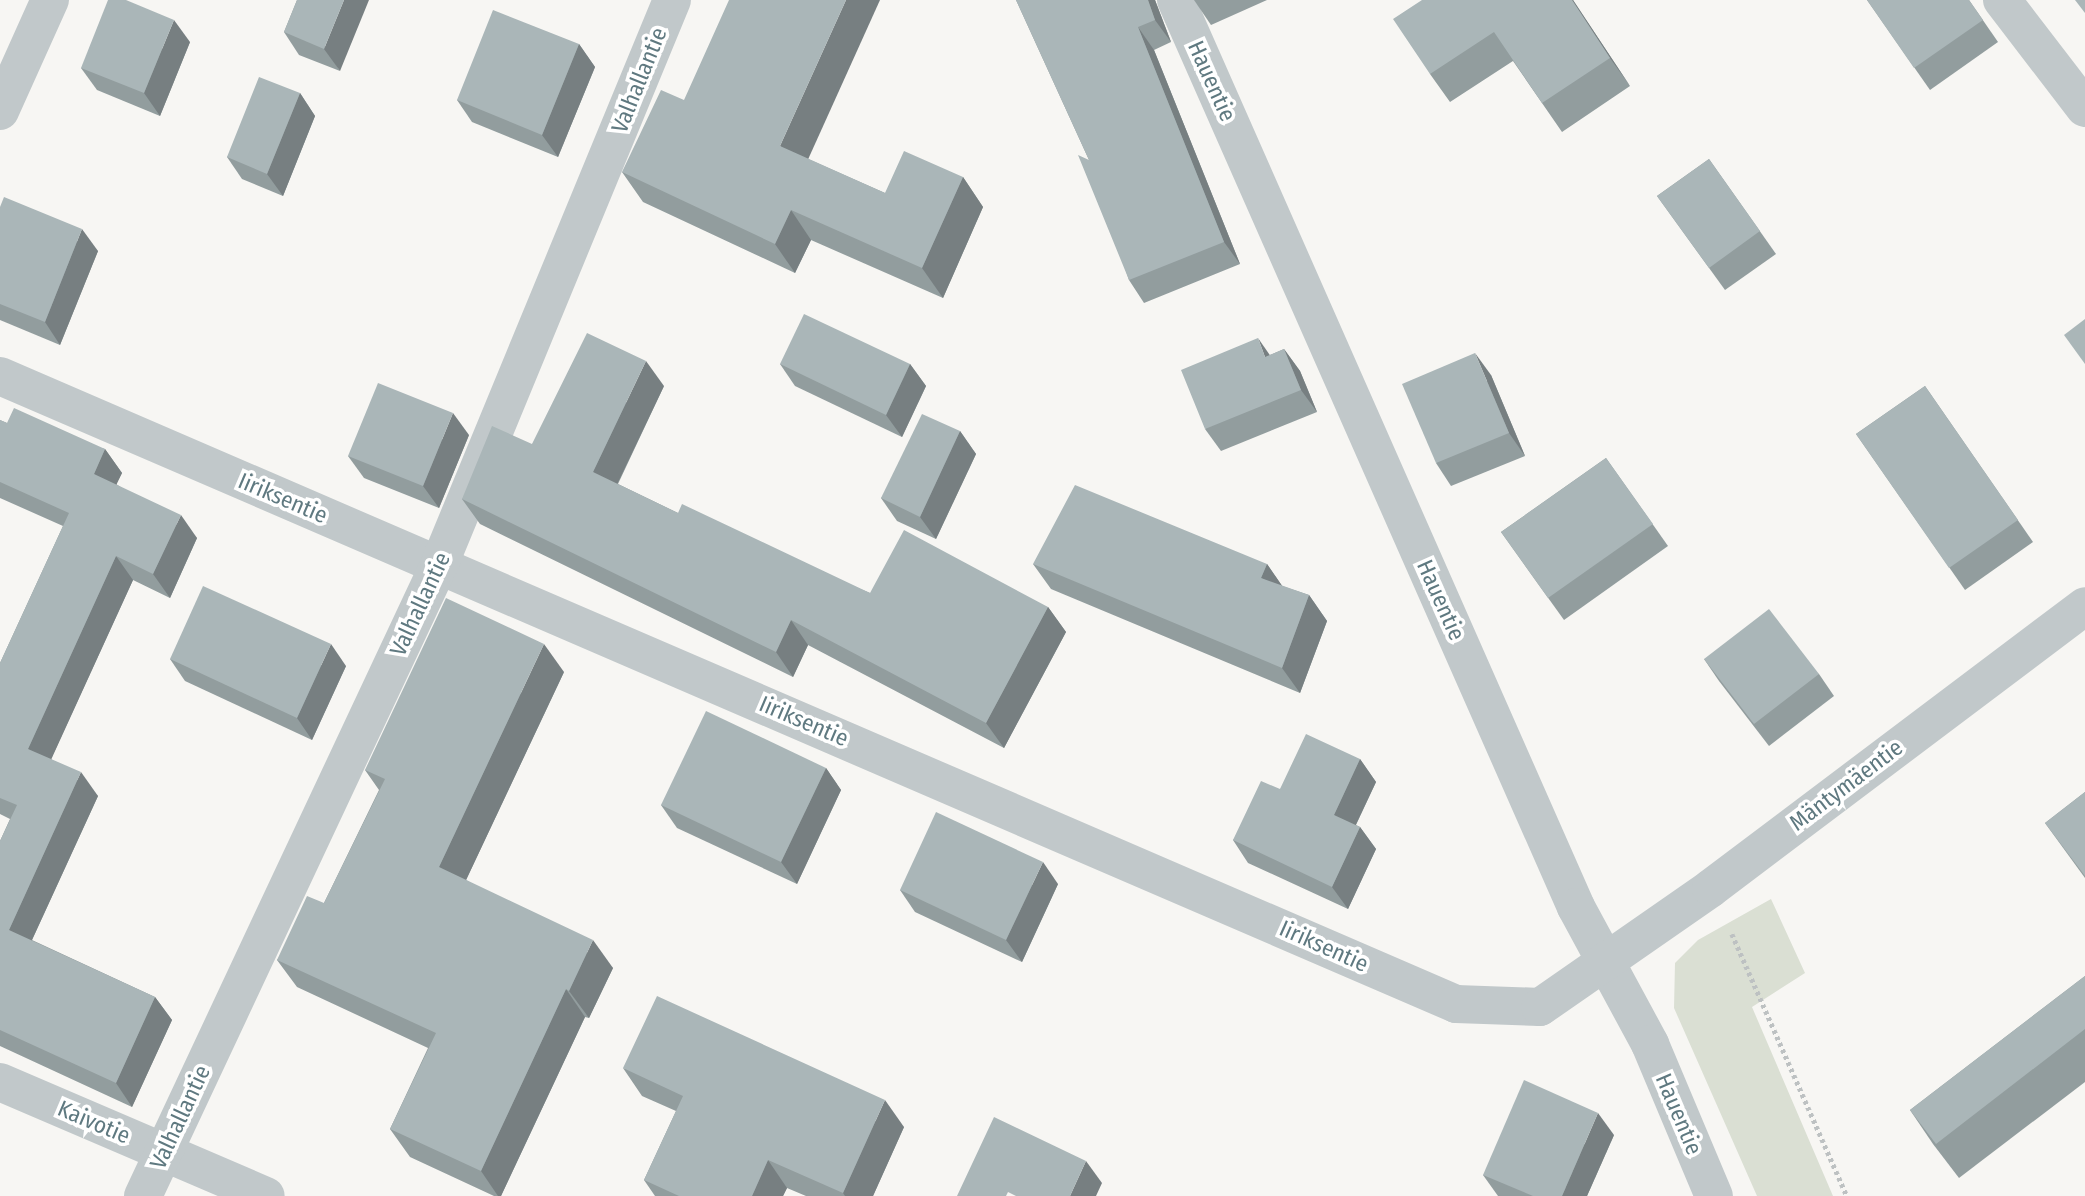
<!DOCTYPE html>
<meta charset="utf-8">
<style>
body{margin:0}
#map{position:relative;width:2085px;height:1196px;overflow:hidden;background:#f7f6f3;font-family:"Fira Sans Condensed",sans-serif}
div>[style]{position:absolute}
.green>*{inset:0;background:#dadfd3}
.path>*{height:4.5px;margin-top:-2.25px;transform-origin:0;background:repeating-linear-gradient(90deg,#bdc1c2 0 3.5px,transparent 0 7px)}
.minor>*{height:38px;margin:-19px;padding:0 19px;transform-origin:19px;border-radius:19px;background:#c1c8ca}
.wall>*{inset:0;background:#929d9e}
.shaded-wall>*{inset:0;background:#777f81}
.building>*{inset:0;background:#aab6b8}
span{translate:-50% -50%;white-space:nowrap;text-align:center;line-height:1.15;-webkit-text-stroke:7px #fff;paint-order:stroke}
.street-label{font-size:23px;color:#5f7980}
</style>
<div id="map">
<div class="green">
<div style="clip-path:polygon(1771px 899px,1805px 973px,1752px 1007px,1833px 1196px,1757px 1196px,1674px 1008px,1675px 963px,1698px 940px)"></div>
</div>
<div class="path">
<div style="left:1732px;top:934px;width:286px;rotate:66.3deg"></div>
</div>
<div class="minor">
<div style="left:1176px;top:0;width:991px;rotate:66.2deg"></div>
<div style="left:1576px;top:907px;width:156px;rotate:61.6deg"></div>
<div style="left:1650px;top:1044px;width:165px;rotate:67.2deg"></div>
<div style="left:2002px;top:0;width:136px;rotate:52.5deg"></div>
<div style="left:0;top:111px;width:122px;rotate:-65.8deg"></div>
<div style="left:0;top:376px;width:1586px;rotate:23.33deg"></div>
<div style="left:1456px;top:1004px;width:84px;rotate:2deg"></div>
<div style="left:1540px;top:1007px;width:208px;rotate:-34.8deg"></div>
<div style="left:1711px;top:888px;width:468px;rotate:-37deg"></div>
<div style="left:0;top:1082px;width:289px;rotate:23.2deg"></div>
<div style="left:143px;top:1196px;width:697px;rotate:-64.87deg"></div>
<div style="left:439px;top:565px;width:611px;rotate:-67.59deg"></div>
</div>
<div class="wall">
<div style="clip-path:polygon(297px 0,340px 71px,299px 55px,284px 32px)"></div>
<div style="clip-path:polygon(1016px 0,1155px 0,1171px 42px,1154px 50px,1240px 264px,1144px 303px,1129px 280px,1089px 160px)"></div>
<div style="clip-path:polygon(1194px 0,1267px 0,1211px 25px)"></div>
<div style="clip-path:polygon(1422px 0,1573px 0,1630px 86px,1562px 132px,1513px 61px,1450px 102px,1430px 74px)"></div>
<div style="clip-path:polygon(1867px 0,1969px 0,1998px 42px,1930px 90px)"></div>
<div style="clip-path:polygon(190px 42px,160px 116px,97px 90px,81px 68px)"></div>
<div style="clip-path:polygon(579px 44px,595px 67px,558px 157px,472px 122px,457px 100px)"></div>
<div style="clip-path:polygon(300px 93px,315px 116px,283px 196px,242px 179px,227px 157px)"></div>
<div style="clip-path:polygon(808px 159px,885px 193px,963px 177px,983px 207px,943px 298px,811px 240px,795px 273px,643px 202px,622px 172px)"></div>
<div style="clip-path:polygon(1709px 159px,1776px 254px,1725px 290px,1657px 196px)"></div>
<div style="clip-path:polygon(0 207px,98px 251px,60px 345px,0 320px)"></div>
<div style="clip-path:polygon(1284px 349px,1300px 371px,1317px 412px,1221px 451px,1205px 429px,1270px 355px)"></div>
<div style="clip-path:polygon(780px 364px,910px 364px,926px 386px,902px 437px,795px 386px)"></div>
<div style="clip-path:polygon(1491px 375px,1525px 456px,1451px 486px,1436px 463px)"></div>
<div style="clip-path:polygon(664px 386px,618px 484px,678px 513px,870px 593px,1048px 607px,1066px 632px,1004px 748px,808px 645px,793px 677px,480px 524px,462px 499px,532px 444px)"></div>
<div style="clip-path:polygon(1925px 386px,2033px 542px,1965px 590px,1856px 434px)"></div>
<div style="clip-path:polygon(0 420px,7px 423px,105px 449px,122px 473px,116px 484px,197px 538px,170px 598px,133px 580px,51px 759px,98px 796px,32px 940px,155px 997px,172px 1020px,132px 1107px,0 1046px,0 841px,10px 819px,0 814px,0 663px,63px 526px,0 498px)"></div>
<div style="clip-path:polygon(960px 431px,976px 454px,936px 539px,897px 521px,881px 498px)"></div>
<div style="clip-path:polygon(469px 435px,439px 508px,364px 478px,348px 456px)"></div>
<div style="clip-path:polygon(1606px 458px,1668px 546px,1564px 620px,1501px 532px)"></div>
<div style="clip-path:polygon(1033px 564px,1267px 564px,1282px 586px,1309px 595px,1327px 621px,1300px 693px,1051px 589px)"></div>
<div style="clip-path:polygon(170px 659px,346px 666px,312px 740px,185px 681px)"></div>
<div style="clip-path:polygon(1704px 659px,1819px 674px,1834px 696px,1769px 746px,1719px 681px)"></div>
<div style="clip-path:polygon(564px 672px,466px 880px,613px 968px,589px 1018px,585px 1017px,501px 1196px,494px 1196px,410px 1157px,390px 1129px,428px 1048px,297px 987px,277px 960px,324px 903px,379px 790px,365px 770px)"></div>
<div style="clip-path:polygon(1360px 759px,1376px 782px,1356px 825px,1360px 827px,1376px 849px,1348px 909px,1248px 863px,1233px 840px,1280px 789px)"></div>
<div style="clip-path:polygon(826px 768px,841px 790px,797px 884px,677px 828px,661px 805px)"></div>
<div style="clip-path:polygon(2085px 792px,2085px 878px,2045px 823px)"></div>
<div style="clip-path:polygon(1058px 884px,1022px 962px,915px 912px,900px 890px)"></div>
<div style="clip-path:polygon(2085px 976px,2085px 1082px,1959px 1178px,1933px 1144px,1910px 1110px)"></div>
<div style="clip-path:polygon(623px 1068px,904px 1127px,873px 1196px,806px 1196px,787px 1188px,783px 1196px,655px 1196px,644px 1180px,676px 1111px,642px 1096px)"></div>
<div style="clip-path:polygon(1614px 1135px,1587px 1196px,1498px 1196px,1483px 1175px)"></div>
</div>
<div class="shaded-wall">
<div style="clip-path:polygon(344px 0,369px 0,340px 71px,324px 49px)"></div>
<div style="clip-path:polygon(846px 0,880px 0,801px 175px,780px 146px)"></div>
<div style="clip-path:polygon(1148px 0,1155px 0,1171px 42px,1155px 20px)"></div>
<div style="clip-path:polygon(1572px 0,1573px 0,1630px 86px,1610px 58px)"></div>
<div style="clip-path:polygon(174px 20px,190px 42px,160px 116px,144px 93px)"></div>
<div style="clip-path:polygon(1138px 27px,1154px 50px,1240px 264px,1224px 242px)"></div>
<div style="clip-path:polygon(579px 44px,595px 67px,558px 157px,542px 135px)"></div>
<div style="clip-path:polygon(300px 93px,315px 116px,283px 196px,267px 174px)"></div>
<div style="clip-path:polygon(963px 177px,983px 207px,943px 298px,922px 268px)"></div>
<div style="clip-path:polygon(791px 210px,811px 240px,795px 273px,775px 244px)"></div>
<div style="clip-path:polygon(82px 229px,98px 251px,60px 345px,45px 322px)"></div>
<div style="clip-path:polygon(1258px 338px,1274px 361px,1265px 357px)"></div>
<div style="clip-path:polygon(1284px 349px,1300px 371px,1317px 412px,1301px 390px)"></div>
<div style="clip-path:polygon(1475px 353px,1491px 375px,1525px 456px,1509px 433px)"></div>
<div style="clip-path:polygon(646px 361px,664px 386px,611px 497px,593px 472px)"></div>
<div style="clip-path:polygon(910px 364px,926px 386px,902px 437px,886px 415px)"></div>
<div style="clip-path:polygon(453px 413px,469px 435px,439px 508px,423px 486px)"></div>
<div style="clip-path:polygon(960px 431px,976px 454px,936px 539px,920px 517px)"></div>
<div style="clip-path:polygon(105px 449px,122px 473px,110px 498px,94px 474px)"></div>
<div style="clip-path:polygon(181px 515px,197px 538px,170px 598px,153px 574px)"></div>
<div style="clip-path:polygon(116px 556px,133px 580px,45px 773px,28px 749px)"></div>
<div style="clip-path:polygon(1267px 564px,1285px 590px,1261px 578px)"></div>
<div style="clip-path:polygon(1309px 595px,1327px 621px,1300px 693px,1282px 668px)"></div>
<div style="clip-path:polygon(1048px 607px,1066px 632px,1004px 748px,986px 723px)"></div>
<div style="clip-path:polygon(791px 620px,808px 645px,793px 677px,776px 652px)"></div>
<div style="clip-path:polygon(331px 644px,346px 666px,312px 740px,297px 718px)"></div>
<div style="clip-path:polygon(544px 644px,564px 672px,459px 895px,439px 867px)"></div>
<div style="clip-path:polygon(1360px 759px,1376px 782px,1350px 837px,1334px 815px)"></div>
<div style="clip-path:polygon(826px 768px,841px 790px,797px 884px,781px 862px)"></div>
<div style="clip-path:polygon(81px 772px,98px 796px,26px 953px,9px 930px)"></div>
<div style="clip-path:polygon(1360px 827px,1376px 849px,1348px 909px,1332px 887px)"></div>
<div style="clip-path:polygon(1043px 862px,1058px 884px,1022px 962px,1006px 940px)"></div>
<div style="clip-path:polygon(593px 940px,613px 968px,589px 1018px,569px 991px)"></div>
<div style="clip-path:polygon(566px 989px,585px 1017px,501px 1196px,498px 1196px,481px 1171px)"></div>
<div style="clip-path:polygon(155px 997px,172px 1020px,132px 1107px,116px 1083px)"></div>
<div style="clip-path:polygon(885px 1100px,904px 1127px,873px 1196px,845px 1196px,843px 1193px)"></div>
<div style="clip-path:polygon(1598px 1113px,1614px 1135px,1587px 1196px,1562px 1196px)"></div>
<div style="clip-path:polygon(768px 1160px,787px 1188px,783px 1196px,752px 1196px)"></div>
<div style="clip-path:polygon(1086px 1161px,1102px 1183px,1096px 1196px,1070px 1196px)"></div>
</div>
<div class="building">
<div style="clip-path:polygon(108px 0,126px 0,174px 20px,144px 93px,81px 68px)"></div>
<div style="clip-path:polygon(297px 0,344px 0,324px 49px,284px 32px)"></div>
<div style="clip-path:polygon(729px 0,846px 0,780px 146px,885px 193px,904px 151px,963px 177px,922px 268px,791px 210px,775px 244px,622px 172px,661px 90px,684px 100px)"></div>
<div style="clip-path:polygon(1016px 0,1148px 0,1155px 20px,1138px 27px,1224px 242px,1129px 280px,1078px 155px,1089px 160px)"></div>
<div style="clip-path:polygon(1422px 0,1572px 0,1610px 58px,1542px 103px,1494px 32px,1430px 74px,1393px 19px)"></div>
<div style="clip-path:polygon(1867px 0,1969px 0,1983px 20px,1914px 68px)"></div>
<div style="clip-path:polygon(2075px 0,2085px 0,2085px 13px)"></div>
<div style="clip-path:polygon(493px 10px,579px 44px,542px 135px,457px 100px)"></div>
<div style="clip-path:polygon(259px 77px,300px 93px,267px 174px,227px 157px)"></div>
<div style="clip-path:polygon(1709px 159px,1760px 231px,1709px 268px,1657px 196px)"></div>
<div style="clip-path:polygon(4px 197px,82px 229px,45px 322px,0 304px,0 207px)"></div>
<div style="clip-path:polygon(804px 314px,910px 364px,886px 415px,780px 364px)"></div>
<div style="clip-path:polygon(2085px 319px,2085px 364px,2064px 335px)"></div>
<div style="clip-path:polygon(587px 333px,646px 361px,593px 472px,678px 513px,682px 504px,870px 593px,904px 530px,1048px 607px,986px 723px,791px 620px,776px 652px,462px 499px,492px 426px,532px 444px)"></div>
<div style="clip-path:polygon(1258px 338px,1265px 357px,1284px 349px,1301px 390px,1205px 429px,1181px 370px)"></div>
<div style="clip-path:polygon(1475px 353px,1509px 433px,1436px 463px,1402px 384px)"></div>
<div style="clip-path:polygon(378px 383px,453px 413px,423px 486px,348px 456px)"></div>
<div style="clip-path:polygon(1925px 386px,2018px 520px,1949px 568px,1856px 434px)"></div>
<div style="clip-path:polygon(14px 408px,105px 449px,94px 474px,181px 515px,153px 574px,116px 556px,28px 749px,81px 772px,9px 930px,155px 997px,116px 1083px,0 1030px,0 841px,17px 805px,0 798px,0 663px,69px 513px,0 482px,0 420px,7px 423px)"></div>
<div style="clip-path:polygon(922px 414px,960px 431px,920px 517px,881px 498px)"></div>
<div style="clip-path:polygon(1606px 458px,1653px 524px,1548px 598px,1501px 532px)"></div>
<div style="clip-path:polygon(1075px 485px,1267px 564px,1261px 578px,1309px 595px,1282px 668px,1033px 564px)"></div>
<div style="clip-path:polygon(203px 586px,331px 644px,297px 718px,170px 659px)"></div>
<div style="clip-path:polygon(446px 598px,544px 644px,439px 867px,593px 940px,569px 991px,566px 989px,481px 1171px,390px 1129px,436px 1033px,277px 960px,307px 896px,324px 903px,385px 779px,365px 770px)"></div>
<div style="clip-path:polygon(1769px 609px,1819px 674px,1754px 724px,1704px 659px)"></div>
<div style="clip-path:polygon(706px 711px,826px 768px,781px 862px,661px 805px)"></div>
<div style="clip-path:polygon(1306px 734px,1360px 759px,1334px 815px,1360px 827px,1332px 887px,1233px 840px,1261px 781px,1280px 789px)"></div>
<div style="clip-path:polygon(2085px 792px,2085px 876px,2045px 823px)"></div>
<div style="clip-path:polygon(936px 812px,1043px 862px,1006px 940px,900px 890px)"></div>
<div style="clip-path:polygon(2085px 976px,2085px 1029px,1936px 1144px,1910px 1110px)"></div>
<div style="clip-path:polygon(657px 996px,885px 1100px,843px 1193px,768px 1160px,752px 1196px,679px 1196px,644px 1180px,683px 1096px,623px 1068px)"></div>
<div style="clip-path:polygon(1524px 1080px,1598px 1113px,1562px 1196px,1533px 1196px,1483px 1175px)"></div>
<div style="clip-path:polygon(994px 1117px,1086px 1161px,1070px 1196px,1016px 1196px,1008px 1192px,1006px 1196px,957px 1196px)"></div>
</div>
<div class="street-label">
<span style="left:639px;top:80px;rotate:-68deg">Valhallantie</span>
<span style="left:1212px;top:81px;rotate:66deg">Hauentie</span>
<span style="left:283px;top:498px;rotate:23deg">Iiriksentie</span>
<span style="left:1441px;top:600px;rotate:66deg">Hauentie</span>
<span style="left:420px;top:604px;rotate:-65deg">Valhallantie</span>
<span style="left:804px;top:721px;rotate:23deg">Iiriksentie</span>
<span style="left:1846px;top:785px;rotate:-37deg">Mäntymäentie</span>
<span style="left:1324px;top:946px;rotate:24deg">Iiriksentie</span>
<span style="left:1679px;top:1114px;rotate:67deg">Hauentie</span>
<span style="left:180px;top:1117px;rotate:-65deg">Valhallantie</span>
<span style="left:94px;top:1122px;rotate:23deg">Kaivotie</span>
</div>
</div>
